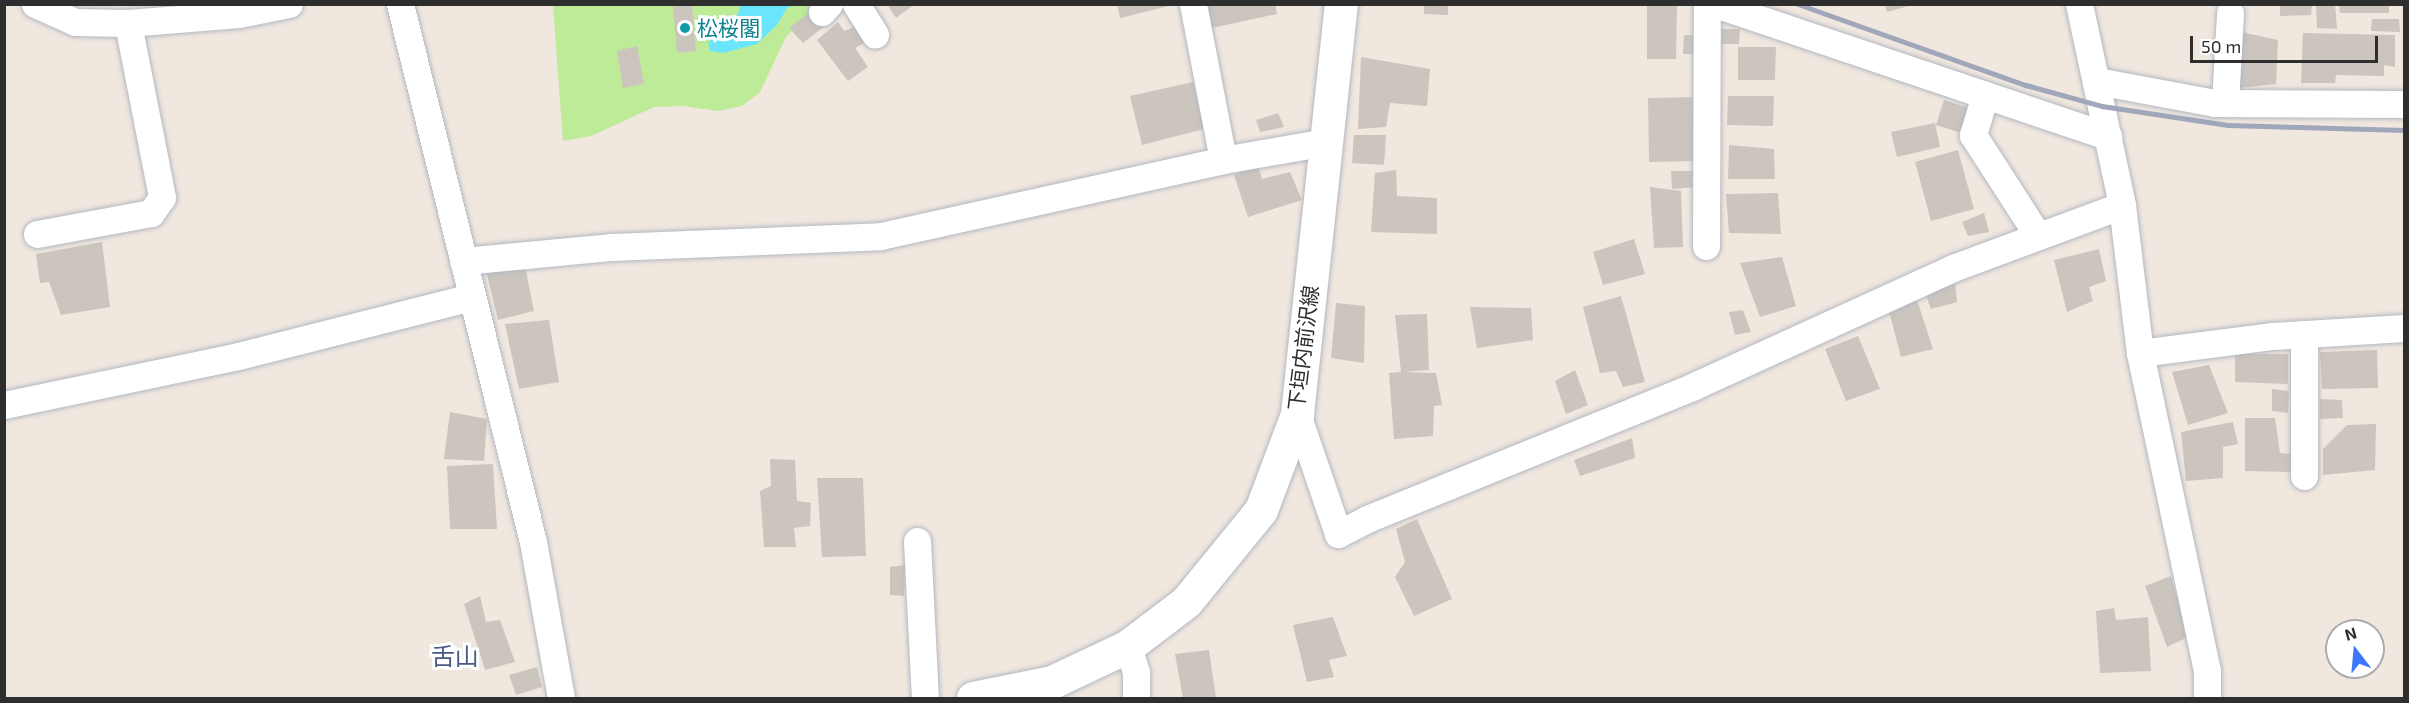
<!DOCTYPE html>
<meta charset="utf-8">
<style>
body{margin:0}
#map{position:relative;width:2409px;height:703px;overflow:hidden;background:#f0e7df;font-family:"Exo 2","Noto Sans JP",sans-serif}
div>[style]{position:absolute}
.green>*{inset:0;background:#bdeb97}
.water>*{inset:0;background:#6ae5fb}
.building>*{inset:0;background:#cbc5be}
.roads{filter:drop-shadow(0 0 2px #b3b8c2) drop-shadow(0 0 2px #b3b8c2)}
.street>*{height:27px;margin:-13.5px;padding:0 13.5px;transform-origin:13.5px;border-radius:13.5px;background:#fff}
.secondary>*{height:33px;margin:-16.5px;padding:0 16.5px;transform-origin:16.5px;border-radius:16.5px;background:#fff}
.rail>*{height:4.5px;margin:-2.25px;padding:0 2.25px;transform-origin:2.25px;border-radius:2.25px;background:#a1a7ba}
.dots>*{width:16px;height:16px;translate:-50% -50%;box-sizing:border-box;border:3px solid #fff;border-radius:50%}
span{translate:-50% -50%;white-space:nowrap;text-align:center;line-height:1.15;-webkit-text-stroke:6px #fff;paint-order:stroke}
.culture-label{font-size:21px;color:#0d838f}
.left{translate:0 -50%;text-align:left}
.street-label{font-size:21px;color:#2e2e2e}
.quarter-label{font-size:24px;color:#485a84}
.frame{position:absolute;inset:0;border:6px solid #2e2e2e;pointer-events:none}
.north{position:absolute;left:2325px;top:619px;width:60px;height:60px;box-sizing:border-box;background:#fff;border:2px solid #ababab;border-radius:50%;rotate:344deg;font-size:16px;font-weight:700;line-height:24px;text-align:center;color:#2e2e2e}
.north::after{content:'';display:block;margin:auto;width:21px;height:27px;background:#3d77ff;clip-path:polygon(50% 0,100% 100%,50% 72%,0 100%)}
.scale{position:absolute;left:2190px;top:36px;width:188px;height:27px;box-sizing:border-box;border:3px solid #2e2e2e;border-top:0;padding-left:8px;font-size:18px;line-height:21px;white-space:nowrap;color:#2e2e2e;-webkit-text-stroke:4px #fff;paint-order:stroke}
</style>
<div id="map">
<div class="green">
<div style="clip-path:polygon(553px 5px,818px 5px,786px 37px,760px 92px,742px 106px,718px 111px,683px 106px,654px 107px,591px 136px,563px 141px)"></div>
</div>
<div class="water">
<div style="clip-path:polygon(741px 5px,795px 5px,787px 8px,777px 25px,757px 44px,723px 53px,710px 51px,708px 43px,736px 18px)"></div>
</div>
<div class="building">
<div style="clip-path:polygon(673px 4px,692px 4px,696px 51px,677px 53px)"></div>
<div style="clip-path:polygon(887px 4px,915px 4px,896px 18px)"></div>
<div style="clip-path:polygon(1117px 4px,1173px 4px,1173px 5px,1120px 18px)"></div>
<div style="clip-path:polygon(1202px 4px,1275px 4px,1277px 14px,1207px 29px)"></div>
<div style="clip-path:polygon(1424px 4px,1448px 4px,1448px 15px,1424px 14px)"></div>
<div style="clip-path:polygon(1885px 4px,1911px 4px,1912px 5px,1887px 12px)"></div>
<div style="clip-path:polygon(2280px 4px,2312px 4px,2311px 15px,2280px 16px)"></div>
<div style="clip-path:polygon(2316px 4px,2335px 4px,2337px 29px,2317px 28px)"></div>
<div style="clip-path:polygon(2339px 4px,2389px 4px,2389px 13px,2340px 13px)"></div>
<div style="clip-path:polygon(1647px 6px,1677px 6px,1676px 59px,1647px 59px)"></div>
<div style="clip-path:polygon(813px 10px,825px 26px,803px 43px,789px 28px)"></div>
<div style="clip-path:polygon(2372px 19px,2399px 19px,2400px 32px,2371px 31px)"></div>
<div style="clip-path:polygon(838px 22px,844px 31px,854px 27px,866px 42px,855px 48px,868px 67px,848px 81px,817px 40px)"></div>
<div style="clip-path:polygon(1721px 29px,1740px 29px,1739px 44px,1721px 44px)"></div>
<div style="clip-path:polygon(2241px 32px,2278px 40px,2276px 84px,2239px 88px)"></div>
<div style="clip-path:polygon(2303px 33px,2395px 35px,2395px 67px,2384px 65px,2384px 76px,2336px 75px,2335px 83px,2301px 83px)"></div>
<div style="clip-path:polygon(1684px 35px,1695px 35px,1695px 54px,1683px 54px)"></div>
<div style="clip-path:polygon(637px 46px,644px 84px,623px 88px,617px 51px)"></div>
<div style="clip-path:polygon(1738px 47px,1776px 47px,1775px 80px,1738px 80px)"></div>
<div style="clip-path:polygon(1361px 57px,1430px 69px,1427px 106px,1390px 103px,1386px 127px,1358px 129px)"></div>
<div style="clip-path:polygon(1193px 82px,1204px 129px,1142px 145px,1130px 96px)"></div>
<div style="clip-path:polygon(1728px 96px,1774px 96px,1773px 126px,1727px 125px)"></div>
<div style="clip-path:polygon(1697px 97px,1696px 161px,1649px 162px,1648px 98px)"></div>
<div style="clip-path:polygon(1944px 100px,1972px 109px,1964px 134px,1936px 125px)"></div>
<div style="clip-path:polygon(1278px 113px,1284px 127px,1260px 132px,1256px 120px)"></div>
<div style="clip-path:polygon(1935px 123px,1940px 147px,1897px 157px,1891px 132px)"></div>
<div style="clip-path:polygon(1354px 135px,1386px 135px,1384px 165px,1352px 163px)"></div>
<div style="clip-path:polygon(1729px 145px,1774px 149px,1775px 179px,1728px 179px)"></div>
<div style="clip-path:polygon(1958px 150px,1974px 209px,1931px 221px,1915px 162px)"></div>
<div style="clip-path:polygon(1258px 166px,1262px 179px,1290px 172px,1302px 200px,1248px 217px,1234px 175px)"></div>
<div style="clip-path:polygon(1396px 170px,1397px 196px,1437px 198px,1437px 234px,1371px 232px,1375px 173px)"></div>
<div style="clip-path:polygon(1671px 171px,1696px 171px,1697px 187px,1672px 189px)"></div>
<div style="clip-path:polygon(1650px 187px,1681px 191px,1683px 247px,1654px 248px)"></div>
<div style="clip-path:polygon(1778px 193px,1781px 234px,1729px 233px,1726px 194px)"></div>
<div style="clip-path:polygon(1984px 213px,1989px 232px,1968px 236px,1962px 222px)"></div>
<div style="clip-path:polygon(1634px 239px,1645px 274px,1603px 285px,1593px 252px)"></div>
<div style="clip-path:polygon(102px 242px,110px 307px,61px 315px,49px 282px,40px 283px,36px 254px)"></div>
<div style="clip-path:polygon(2099px 249px,2106px 281px,2089px 287px,2093px 301px,2067px 312px,2054px 260px)"></div>
<div style="clip-path:polygon(1782px 257px,1796px 306px,1760px 317px,1740px 263px)"></div>
<div style="clip-path:polygon(525px 266px,534px 311px,498px 320px,486px 271px)"></div>
<div style="clip-path:polygon(1955px 284px,1957px 302px,1931px 309px,1925px 293px)"></div>
<div style="clip-path:polygon(1621px 296px,1645px 382px,1623px 387px,1616px 371px,1600px 373px,1583px 307px)"></div>
<div style="clip-path:polygon(1917px 300px,1933px 349px,1901px 357px,1889px 311px)"></div>
<div style="clip-path:polygon(1336px 303px,1365px 306px,1364px 363px,1331px 358px)"></div>
<div style="clip-path:polygon(1470px 307px,1531px 308px,1533px 340px,1477px 348px)"></div>
<div style="clip-path:polygon(1743px 310px,1751px 332px,1735px 335px,1729px 312px)"></div>
<div style="clip-path:polygon(1427px 314px,1429px 370px,1404px 372px,1436px 373px,1442px 405px,1434px 406px,1433px 436px,1394px 439px,1389px 373px,1401px 372px,1395px 315px)"></div>
<div style="clip-path:polygon(549px 320px,559px 382px,519px 389px,505px 324px)"></div>
<div style="clip-path:polygon(1858px 336px,1880px 389px,1846px 401px,1825px 349px)"></div>
<div style="clip-path:polygon(2377px 350px,2378px 388px,2322px 389px,2320px 352px)"></div>
<div style="clip-path:polygon(2235px 354px,2288px 354px,2288px 384px,2235px 382px)"></div>
<div style="clip-path:polygon(2209px 365px,2228px 413px,2188px 425px,2172px 372px)"></div>
<div style="clip-path:polygon(1575px 370px,1588px 405px,1566px 414px,1555px 381px)"></div>
<div style="clip-path:polygon(2272px 389px,2289px 391px,2288px 413px,2272px 411px)"></div>
<div style="clip-path:polygon(2320px 399px,2342px 400px,2343px 418px,2320px 419px)"></div>
<div style="clip-path:polygon(450px 412px,487px 419px,484px 461px,444px 459px)"></div>
<div style="clip-path:polygon(2245px 418px,2275px 418px,2280px 453px,2292px 454px,2294px 472px,2245px 471px)"></div>
<div style="clip-path:polygon(2233px 422px,2238px 444px,2223px 447px,2223px 478px,2186px 481px,2181px 432px)"></div>
<div style="clip-path:polygon(2376px 424px,2375px 470px,2323px 475px,2323px 449px,2347px 425px)"></div>
<div style="clip-path:polygon(1632px 438px,1635px 458px,1580px 476px,1574px 460px)"></div>
<div style="clip-path:polygon(770px 459px,795px 460px,797px 501px,811px 503px,810px 526px,794px 528px,796px 547px,764px 547px,760px 491px,771px 486px)"></div>
<div style="clip-path:polygon(493px 464px,497px 529px,450px 529px,447px 466px)"></div>
<div style="clip-path:polygon(817px 478px,863px 478px,866px 556px,822px 557px)"></div>
<div style="clip-path:polygon(1417px 519px,1452px 599px,1414px 616px,1395px 577px,1405px 562px,1396px 529px)"></div>
<div style="clip-path:polygon(905px 565px,904px 596px,890px 595px,890px 567px)"></div>
<div style="clip-path:polygon(2171px 576px,2188px 637px,2167px 647px,2145px 586px)"></div>
<div style="clip-path:polygon(480px 596px,486px 622px,500px 620px,515px 662px,485px 670px,464px 604px)"></div>
<div style="clip-path:polygon(2114px 608px,2116px 620px,2148px 617px,2151px 671px,2100px 673px,2096px 611px)"></div>
<div style="clip-path:polygon(1333px 617px,1347px 656px,1329px 660px,1334px 677px,1307px 682px,1293px 625px)"></div>
<div style="clip-path:polygon(1209px 650px,1216px 698px,1183px 698px,1175px 654px)"></div>
<div style="clip-path:polygon(537px 667px,542px 687px,516px 695px,509px 675px)"></div>
</div>
<div class="roads">
<div class="street">
<div style="left:35px;top:4px;width:44px;rotate:24.2deg"></div>
<div style="left:75px;top:22px;width:53px;rotate:1.1deg"></div>
<div style="left:128px;top:23px;width:111px;rotate:-4.6deg"></div>
<div style="left:239px;top:14px;width:51px;rotate:-11.3deg"></div>
<div style="left:400px;top:4px;width:554px;rotate:76.11deg"></div>
<div style="left:533px;top:542px;width:158px;rotate:79.8deg"></div>
<div style="left:856px;top:4px;width:36px;rotate:58deg"></div>
<div style="left:1193px;top:4px;width:159px;rotate:79.1deg"></div>
<div style="left:1715px;top:4px;width:415px;rotate:18.6deg"></div>
<div style="left:2079px;top:4px;width:206px;rotate:77.9deg"></div>
<div style="left:2122px;top:205px;width:149px;rotate:83.1deg"></div>
<div style="left:2140px;top:353px;width:134px;rotate:-7.3deg"></div>
<div style="left:2273px;top:336px;width:131px;rotate:-3.5deg"></div>
<div style="left:822px;top:12px;width:11px;rotate:-49deg"></div>
<div style="left:2097px;top:81px;width:120px;rotate:10.6deg"></div>
<div style="left:2215px;top:103px;width:189px;rotate:0.3deg"></div>
<div style="left:1985px;top:95px;width:42px;rotate:106.7deg"></div>
<div style="left:1973px;top:135px;width:120px;rotate:57.2deg"></div>
<div style="left:2225px;top:103px;width:90px;rotate:-86.8deg"></div>
<div style="left:37px;top:234px;width:116px;rotate:-10.4deg"></div>
<div style="left:151px;top:213px;width:19px;rotate:-55deg"></div>
<div style="left:162px;top:197px;width:177px;rotate:-101.1deg"></div>
<div style="left:1706px;top:246px;width:242px;rotate:-89.8deg"></div>
<div style="left:463px;top:261px;width:150px;rotate:-5.4deg"></div>
<div style="left:612px;top:247px;width:269px;rotate:-2.3deg"></div>
<div style="left:881px;top:236px;width:350px;rotate:-12.5deg"></div>
<div style="left:1223px;top:160px;width:105px;rotate:-9.9deg"></div>
<div style="left:2140px;top:353px;width:325px;rotate:78.1deg"></div>
<div style="left:2207px;top:671px;width:27px;rotate:90deg"></div>
<div style="left:4px;top:405px;width:239px;rotate:-11.8deg"></div>
<div style="left:238px;top:356px;width:240px;rotate:-14.2deg"></div>
<div style="left:1297px;top:414px;width:127px;rotate:71.1deg"></div>
<div style="left:1338px;top:534px;width:33px;rotate:-27deg"></div>
<div style="left:1367px;top:519px;width:353px;rotate:-22.1deg"></div>
<div style="left:1694px;top:386px;width:285px;rotate:-24.5deg"></div>
<div style="left:1953px;top:268px;width:180px;rotate:-20.4deg"></div>
<div style="left:2304px;top:476px;width:142px;rotate:-90deg"></div>
<div style="left:917px;top:541px;width:157px;rotate:87.1deg"></div>
<div style="left:1128px;top:646px;width:28px;rotate:73deg"></div>
<div style="left:1136px;top:673px;width:25px;rotate:90deg"></div>
</div>
<div class="secondary">
<div style="left:973px;top:698px;width:81px;rotate:-11.4deg"></div>
<div style="left:1052px;top:682px;width:84px;rotate:-25.3deg"></div>
<div style="left:1128px;top:646px;width:73px;rotate:-37.2deg"></div>
<div style="left:1186px;top:602px;width:119px;rotate:-50.8deg"></div>
<div style="left:1261px;top:510px;width:103px;rotate:-69.4deg"></div>
<div style="left:1297px;top:414px;width:412px;rotate:-83.9deg"></div>
</div>
</div>
<div class="rail">
<div style="left:1798px;top:4px;width:242px;rotate:19.6deg"></div>
<div style="left:2026px;top:85px;width:79px;rotate:15.4deg"></div>
<div style="left:2102px;top:106px;width:127px;rotate:8.6deg"></div>
<div style="left:2228px;top:125px;width:176px;rotate:1.6deg"></div>
</div>
<div class="dots">
<div style="left:685px;top:28px;background:#0f9aa8"></div>
</div>
<div class="culture-label">
<span class="left" style="left:697px;top:28px">松桜閣</span>
</div>
<div class="street-label">
<span style="left:1303px;top:348px;rotate:-83deg">下垣内前沢線</span>
</div>
<div class="quarter-label">
<span style="left:455px;top:656px">舌山</span>
</div>
<div class="frame"></div>
<div class="north">N</div>
<div class="scale">50 m</div>
</div>
